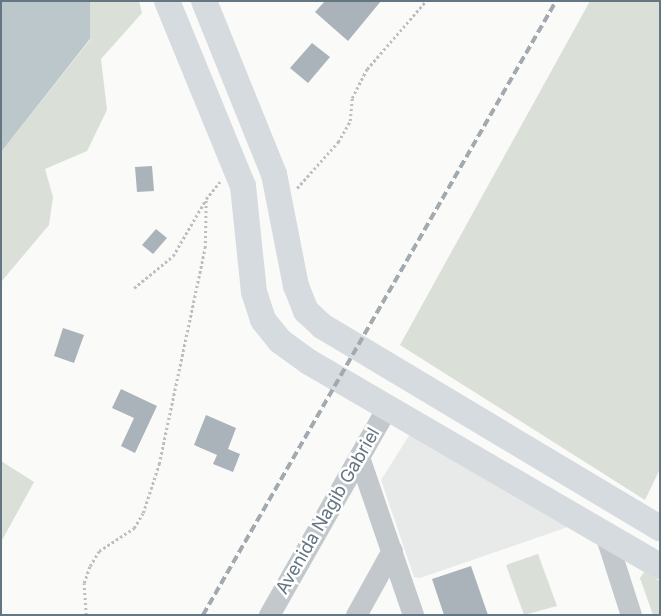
<!DOCTYPE html>
<style>
body{margin:0}
#map{position:relative;width:661px;height:616px;overflow:hidden;background:#fafaf8;font-family:Inter,sans-serif}
div>[style]{position:absolute}
.built>*{inset:0;background:#e8e9e9}
.green>*{inset:0;background:#dadfd7}
.water>*{inset:0;background:#bbc7cb}
.building>*{inset:0;background:#aab3b9}
.path>*{height:2.5px;margin-top:-1.25px;transform-origin:0;background:repeating-linear-gradient(90deg,#bbbfc2 0 2.5px,transparent 0 5px)}
.minor>*{height:21px;margin:-10.5px;padding:0 10.5px;transform-origin:10.5px;border-radius:10.5px;background:#c3c8cc}
.major>*{height:26px;margin:-13px;padding:0 13px;transform-origin:13px;border-radius:13px;background:#d6dbdf}
.rail>*{height:4px;margin-top:-2px;transform-origin:0;background:repeating-linear-gradient(90deg,#a2aab0 0 8px,transparent 0 12px)}
span{translate:-50% -50%;white-space:nowrap;text-align:center;line-height:1.15;-webkit-text-stroke:5px #fff;paint-order:stroke}
.street-label{font-size:18px;color:#657683}
.frame{position:absolute;inset:0;border:2px solid #657683;pointer-events:none}
</style>
<div id="map">
<div class="built">
<div style="clip-path:polygon(410px 434px,568px 527px,420px 578px,414px 577px,381px 480px)"></div>
</div>
<div class="green">
<div style="clip-path:polygon(90px 1px,139px 1px,142px 13px,101px 59px,107px 110px,87px 151px,45px 169px,53px 197px,49px 225px,1px 282px,1px 152px,90px 40px)"></div>
<div style="clip-path:polygon(590px 1px,660px 1px,660px 469px,645px 500px,400px 345px)"></div>
<div style="clip-path:polygon(1px 461px,34px 482px,1px 542px)"></div>
<div style="clip-path:polygon(538px 554px,557px 606px,524px 615px,506px 565px)"></div>
<div style="clip-path:polygon(644px 572px,660px 581px,660px 615px,653px 615px,640px 578px)"></div>
</div>
<div class="water">
<div style="clip-path:polygon(1px 1px,90px 1px,90px 39px,1px 152px)"></div>
</div>
<div class="building">
<div style="clip-path:polygon(325px 1px,381px 1px,348px 41px,315px 12px)"></div>
<div style="clip-path:polygon(312px 43px,330px 57px,308px 83px,290px 68px)"></div>
<div style="clip-path:polygon(152px 166px,154px 191px,137px 192px,135px 167px)"></div>
<div style="clip-path:polygon(156px 229px,167px 238px,153px 254px,142px 245px)"></div>
<div style="clip-path:polygon(63px 328px,84px 335px,74px 363px,54px 356px)"></div>
<div style="clip-path:polygon(121px 389px,157px 406px,135px 453px,121px 446px,134px 418px,112px 408px)"></div>
<div style="clip-path:polygon(206px 415px,236px 428px,228px 449px,240px 454px,233px 472px,213px 464px,217px 455px,194px 445px)"></div>
<div style="clip-path:polygon(471px 566px,488px 615px,444px 615px,432px 579px)"></div>
</div>
<div class="path">
<div style="left:297px;top:188px;width:62px;rotate:-48.3deg"></div>
<div style="left:338px;top:142px;width:24px;rotate:-60deg"></div>
<div style="left:350px;top:121px;width:23px;rotate:-85deg"></div>
<div style="left:352px;top:98px;width:33px;rotate:-63deg"></div>
<div style="left:367px;top:69px;width:90px;rotate:-49.1deg"></div>
<div style="left:134px;top:288px;width:50px;rotate:-39.4deg"></div>
<div style="left:173px;top:256px;width:64px;rotate:-59.8deg"></div>
<div style="left:86px;top:615px;width:32px;rotate:-94deg"></div>
<div style="left:84px;top:583px;width:18px;rotate:-71deg"></div>
<div style="left:90px;top:566px;width:17px;rotate:-59deg"></div>
<div style="left:99px;top:551px;width:42px;rotate:-33.3deg"></div>
<div style="left:134px;top:528px;width:17px;rotate:-59deg"></div>
<div style="left:143px;top:513px;width:52px;rotate:-71.9deg"></div>
<div style="left:159px;top:464px;width:221px;rotate:-78deg"></div>
<div style="left:205px;top:248px;width:49px;rotate:-88.8deg"></div>
<div style="left:206px;top:199px;width:22px;rotate:-51deg"></div>
</div>
<div class="minor">
<div style="left:359px;top:457px;width:167px;rotate:71.1deg"></div>
<div style="left:605px;top:534px;width:85px;rotate:72.2deg"></div>
<div style="left:269px;top:615px;width:239px;rotate:-60.4deg"></div>
<div style="left:356px;top:615px;width:74px;rotate:-61deg"></div>
</div>
<div class="major">
<div style="left:167px;top:1px;width:200px;rotate:67.7deg"></div>
<div style="left:243px;top:186px;width:107px;rotate:84.1deg"></div>
<div style="left:254px;top:292px;width:29px;rotate:72deg"></div>
<div style="left:263px;top:320px;width:27px;rotate:51deg"></div>
<div style="left:280px;top:341px;width:36px;rotate:36deg"></div>
<div style="left:309px;top:362px;width:406px;rotate:30.2deg"></div>
<div style="left:204px;top:1px;width:187px;rotate:68deg"></div>
<div style="left:274px;top:174px;width:114px;rotate:78.9deg"></div>
<div style="left:296px;top:286px;width:27px;rotate:68deg"></div>
<div style="left:306px;top:311px;width:22px;rotate:43deg"></div>
<div style="left:322px;top:326px;width:394px;rotate:30.9deg"></div>
</div>
<div class="rail">
<div style="left:203px;top:615px;width:708px;rotate:-60.1deg"></div>
</div>
<div class="street-label">
<span style="left:328px;top:511px;rotate:-60deg">Avenida Nagib Gabriel</span>
</div>
<div class="frame"></div>
</div>
